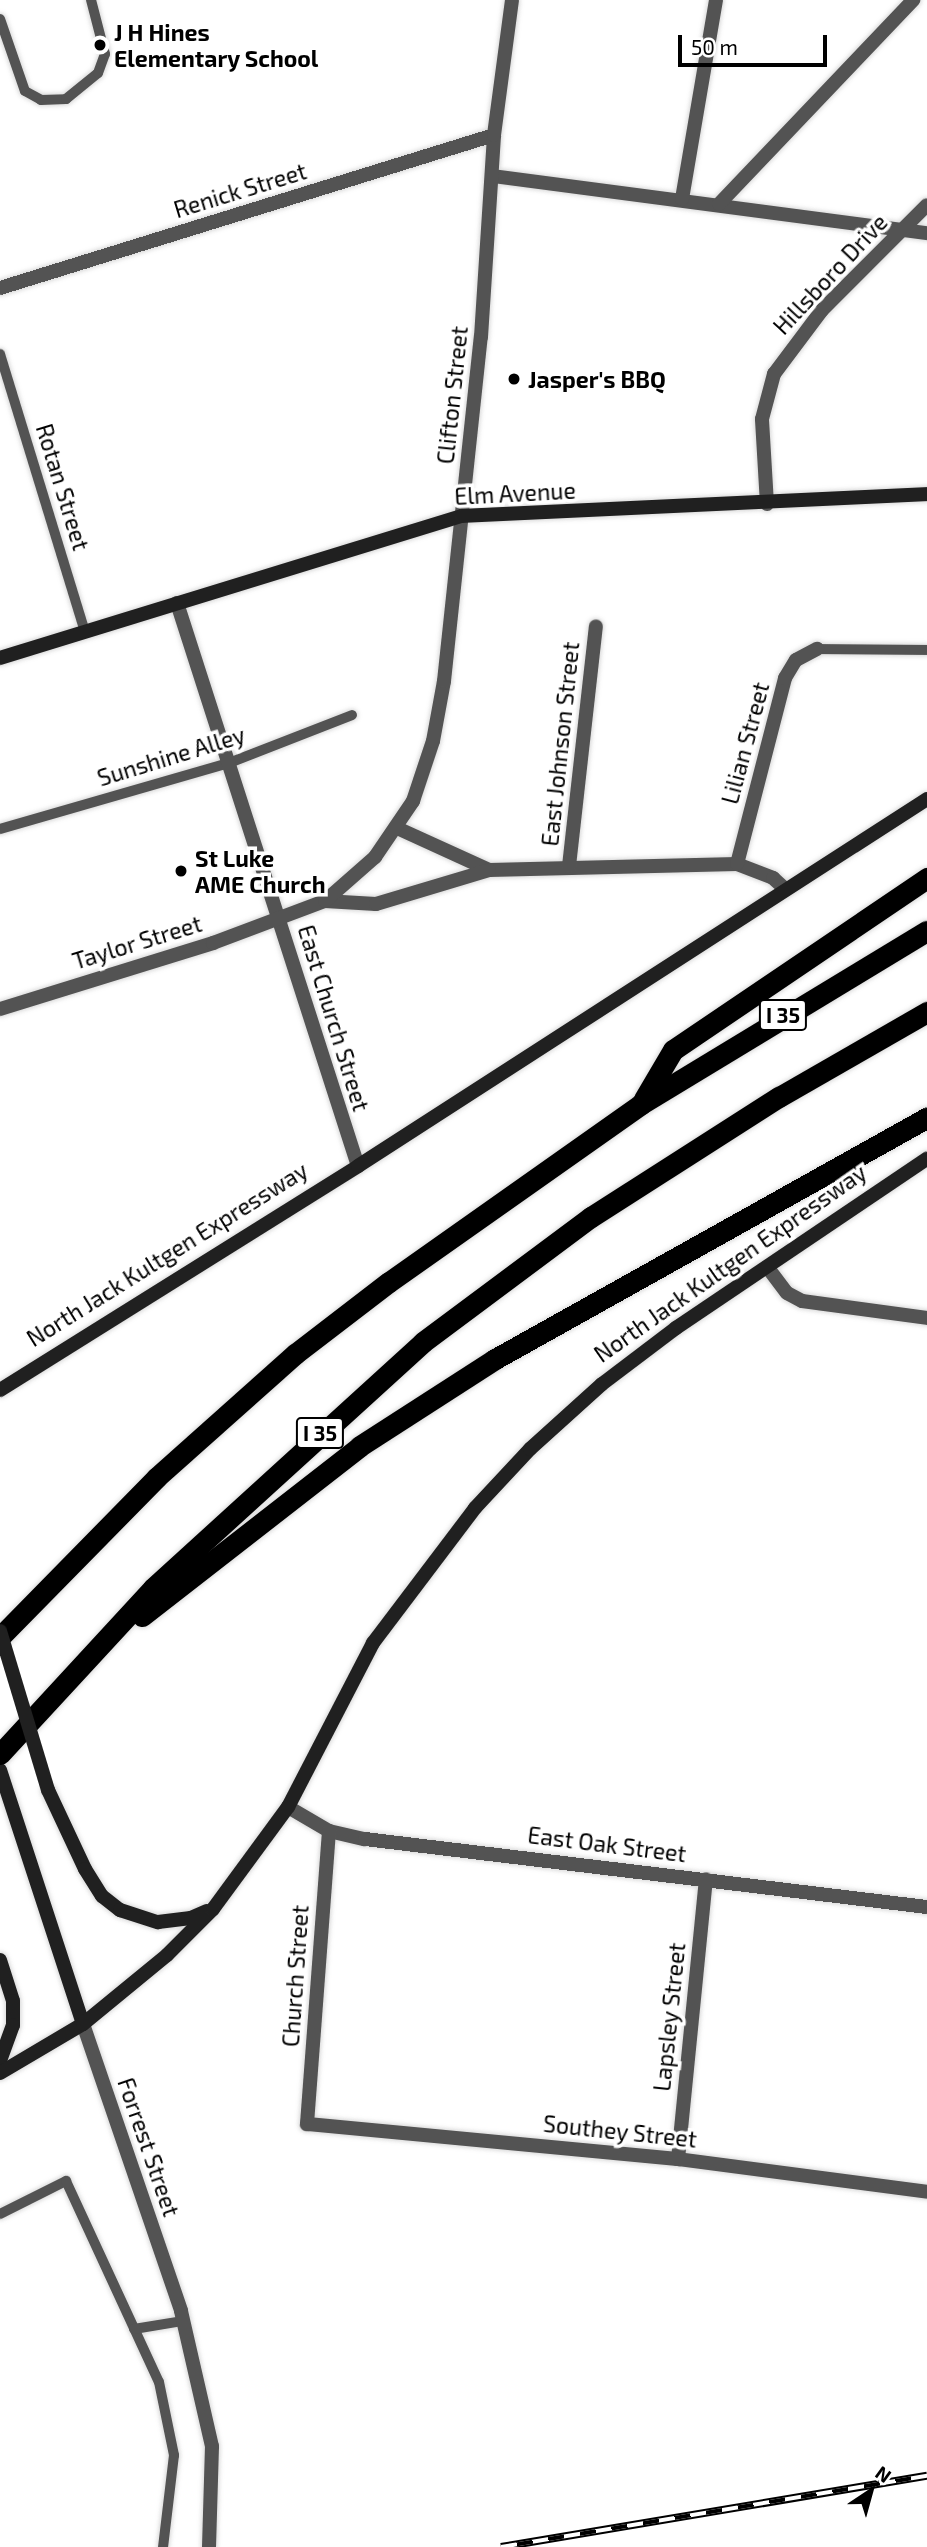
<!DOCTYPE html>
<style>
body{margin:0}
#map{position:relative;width:927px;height:2547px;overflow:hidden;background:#fff;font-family:"Exo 2",sans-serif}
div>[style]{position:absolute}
.roads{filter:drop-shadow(0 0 2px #dbdbdb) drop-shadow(0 0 2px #dbdbdb)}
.service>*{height:10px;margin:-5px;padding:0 5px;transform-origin:5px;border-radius:5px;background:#535353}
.minor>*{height:14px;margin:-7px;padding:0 7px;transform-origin:7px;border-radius:7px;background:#535353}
.tertiary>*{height:14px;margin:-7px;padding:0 7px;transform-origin:7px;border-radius:7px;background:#535353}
.secondary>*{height:14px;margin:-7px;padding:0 7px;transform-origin:7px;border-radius:7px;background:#202020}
.motorway>*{height:21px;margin:-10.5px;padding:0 10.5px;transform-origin:10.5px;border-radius:10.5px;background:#000}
.rail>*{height:8px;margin-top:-4px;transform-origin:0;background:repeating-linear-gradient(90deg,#fff 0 16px,#000 0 32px);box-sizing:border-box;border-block:2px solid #000}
.secondary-bridge>*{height:14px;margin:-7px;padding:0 7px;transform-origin:7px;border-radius:7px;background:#202020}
.dots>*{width:19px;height:19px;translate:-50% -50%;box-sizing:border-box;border:4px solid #fff;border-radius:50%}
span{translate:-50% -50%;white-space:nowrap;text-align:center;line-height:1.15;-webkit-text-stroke:7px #fff;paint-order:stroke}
.shield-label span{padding:2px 5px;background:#fff;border:2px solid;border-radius:5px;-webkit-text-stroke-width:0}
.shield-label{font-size:21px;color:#000;font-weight:700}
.poi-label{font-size:23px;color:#000;font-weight:700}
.left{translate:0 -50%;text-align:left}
.street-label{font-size:23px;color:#000}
.north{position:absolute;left:836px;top:2456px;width:70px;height:70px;-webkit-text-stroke:5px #fff;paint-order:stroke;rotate:36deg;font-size:19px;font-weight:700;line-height:28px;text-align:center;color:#000}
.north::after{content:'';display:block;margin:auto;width:24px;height:32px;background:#000;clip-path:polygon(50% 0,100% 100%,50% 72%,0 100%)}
.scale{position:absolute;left:678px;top:35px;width:149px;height:32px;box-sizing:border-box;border:4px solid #000;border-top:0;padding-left:9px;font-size:21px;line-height:24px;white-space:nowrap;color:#000;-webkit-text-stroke:5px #fff;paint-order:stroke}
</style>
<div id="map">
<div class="roads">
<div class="service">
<div style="left:0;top:19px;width:76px;rotate:70.9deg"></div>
<div style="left:25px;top:91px;width:18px;rotate:29deg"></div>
<div style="left:41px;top:100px;width:25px;rotate:-2deg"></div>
<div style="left:66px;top:99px;width:41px;rotate:-39.1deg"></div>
<div style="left:98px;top:73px;width:20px;rotate:-70deg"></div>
<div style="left:105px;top:54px;width:56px;rotate:-104.5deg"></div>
<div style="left:0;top:354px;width:291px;rotate:73deg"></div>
<div style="left:817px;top:649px;width:110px;rotate:0.5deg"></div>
<div style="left:0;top:829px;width:238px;rotate:-16.1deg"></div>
<div style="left:229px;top:763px;width:132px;rotate:-21.3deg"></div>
<div style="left:0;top:2214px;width:74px;rotate:-26.6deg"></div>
<div style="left:66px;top:2181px;width:221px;rotate:65.2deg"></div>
<div style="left:159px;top:2382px;width:75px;rotate:78.4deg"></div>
<div style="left:174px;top:2455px;width:93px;rotate:96.8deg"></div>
<div style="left:134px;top:2329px;width:50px;rotate:-9.3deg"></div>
</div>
<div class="minor">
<div style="left:493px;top:176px;width:438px;rotate:7.5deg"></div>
<div style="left:682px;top:199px;width:202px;rotate:-80.3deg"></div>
<div style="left:719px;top:204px;width:282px;rotate:-46.4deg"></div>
<div style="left:0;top:288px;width:517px;rotate:-17.21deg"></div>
<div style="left:177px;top:603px;width:591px;rotate:72.18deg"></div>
<div style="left:397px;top:828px;width:101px;rotate:24.5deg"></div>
<div style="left:489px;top:870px;width:248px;rotate:-1.4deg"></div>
<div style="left:737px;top:864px;width:39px;rotate:21deg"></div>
<div style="left:773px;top:878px;width:13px;rotate:42deg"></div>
<div style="left:737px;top:864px;width:192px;rotate:-75.5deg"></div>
<div style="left:785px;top:678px;width:21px;rotate:-59deg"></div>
<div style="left:796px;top:660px;width:24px;rotate:-28deg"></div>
<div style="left:569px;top:866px;width:241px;rotate:-83.6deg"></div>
<div style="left:325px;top:901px;width:51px;rotate:3.4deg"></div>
<div style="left:376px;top:904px;width:118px;rotate:-16.7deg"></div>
<div style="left:768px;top:1268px;width:31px;rotate:53deg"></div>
<div style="left:787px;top:1293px;width:17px;rotate:28deg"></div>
<div style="left:802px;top:1301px;width:126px;rotate:7.7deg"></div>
<div style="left:288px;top:1807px;width:48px;rotate:30.3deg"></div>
<div style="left:329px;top:1831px;width:37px;rotate:13deg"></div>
<div style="left:365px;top:1839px;width:566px;rotate:6.9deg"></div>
<div style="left:329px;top:1831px;width:294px;rotate:94.3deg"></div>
<div style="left:307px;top:2124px;width:373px;rotate:5.4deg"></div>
<div style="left:678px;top:2159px;width:251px;rotate:7.5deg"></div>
<div style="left:678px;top:2159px;width:281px;rotate:-84.3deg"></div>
</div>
<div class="tertiary">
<div style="left:767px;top:504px;width:85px;rotate:-93.4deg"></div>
<div style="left:762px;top:419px;width:47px;rotate:-75.1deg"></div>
<div style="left:774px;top:374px;width:80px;rotate:-53.1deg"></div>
<div style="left:822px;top:310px;width:148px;rotate:-45deg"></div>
<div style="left:0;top:1009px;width:223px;rotate:-17.2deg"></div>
<div style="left:213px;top:943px;width:120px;rotate:-20.6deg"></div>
<div style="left:325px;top:901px;width:67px;rotate:-41.3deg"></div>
<div style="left:375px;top:857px;width:68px;rotate:-55.8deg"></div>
<div style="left:413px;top:801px;width:63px;rotate:-71.6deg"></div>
<div style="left:433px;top:741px;width:61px;rotate:-79.6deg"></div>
<div style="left:444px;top:681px;width:346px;rotate:-83.9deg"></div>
<div style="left:481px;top:337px;width:202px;rotate:-86.3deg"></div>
<div style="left:494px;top:135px;width:136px;rotate:-82.4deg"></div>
<div style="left:83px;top:2024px;width:303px;rotate:71.1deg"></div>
<div style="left:181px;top:2311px;width:139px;rotate:77.1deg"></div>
<div style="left:212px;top:2446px;width:101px;rotate:91.7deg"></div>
</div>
<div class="secondary">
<div style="left:0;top:658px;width:483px;rotate:-17.1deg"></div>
<div style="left:462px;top:516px;width:466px;rotate:-2.7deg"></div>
<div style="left:0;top:1390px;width:422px;rotate:-32deg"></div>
<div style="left:358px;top:1166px;width:677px;rotate:-32.82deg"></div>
<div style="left:0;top:1770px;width:267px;rotate:71.9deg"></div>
<div style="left:48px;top:1790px;width:87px;rotate:64.9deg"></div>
<div style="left:85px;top:1869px;width:32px;rotate:58deg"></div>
<div style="left:102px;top:1896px;width:23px;rotate:38deg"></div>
<div style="left:120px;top:1910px;width:40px;rotate:18deg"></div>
<div style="left:158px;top:1922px;width:33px;rotate:-7deg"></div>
<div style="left:191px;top:1918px;width:17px;rotate:-24deg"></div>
<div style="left:0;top:1960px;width:43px;rotate:72.4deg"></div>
<div style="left:13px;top:2001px;width:24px;rotate:90deg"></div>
<div style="left:13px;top:2025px;width:37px;rotate:110deg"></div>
<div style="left:0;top:2073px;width:96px;rotate:-30.6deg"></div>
<div style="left:83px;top:2024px;width:109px;rotate:-39.4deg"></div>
<div style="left:167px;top:1955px;width:65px;rotate:-45deg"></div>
<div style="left:213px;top:1909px;width:127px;rotate:-53.7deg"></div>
<div style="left:288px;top:1807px;width:185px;rotate:-62.6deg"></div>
<div style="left:373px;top:1643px;width:169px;rotate:-52.9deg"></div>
<div style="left:475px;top:1508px;width:81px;rotate:-47deg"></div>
<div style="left:530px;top:1449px;width:97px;rotate:-42.1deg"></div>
<div style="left:602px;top:1384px;width:93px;rotate:-37.1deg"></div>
<div style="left:676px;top:1328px;width:303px;rotate:-34deg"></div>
</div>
<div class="motorway">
<div style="left:644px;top:1099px;width:57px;rotate:-59.4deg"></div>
<div style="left:673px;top:1050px;width:307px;rotate:-34.1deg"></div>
<div style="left:142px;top:1616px;width:276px;rotate:-37.9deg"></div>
<div style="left:360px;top:1446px;width:161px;rotate:-32.8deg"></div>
<div style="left:495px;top:1359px;width:495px;rotate:-29.2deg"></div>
<div style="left:0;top:1637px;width:224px;rotate:-45.5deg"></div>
<div style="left:157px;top:1477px;width:185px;rotate:-41.7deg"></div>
<div style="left:295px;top:1354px;width:118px;rotate:-37.5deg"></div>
<div style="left:389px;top:1282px;width:309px;rotate:-35.2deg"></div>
<div style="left:641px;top:1104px;width:334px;rotate:-31.2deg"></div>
<div style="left:0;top:1754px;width:226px;rotate:-47.3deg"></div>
<div style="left:153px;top:1588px;width:365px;rotate:-42.3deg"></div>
<div style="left:423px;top:1342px;width:209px;rotate:-36.7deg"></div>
<div style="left:591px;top:1217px;width:223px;rotate:-32.6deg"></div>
<div style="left:779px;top:1097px;width:171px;rotate:-29.9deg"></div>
</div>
</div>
<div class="rail">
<div style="left:501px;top:2547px;width:432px;rotate:-9.5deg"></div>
</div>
<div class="secondary-bridge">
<div style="left:0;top:1631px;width:166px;rotate:73.2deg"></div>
</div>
<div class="dots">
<div style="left:100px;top:45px;background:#000"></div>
<div style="left:514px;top:379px;background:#000"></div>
<div style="left:181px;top:871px;background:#000"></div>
</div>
<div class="shield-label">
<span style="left:783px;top:1015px">I 35</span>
<span style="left:320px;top:1433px">I 35</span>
</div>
<div class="poi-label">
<span class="left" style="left:114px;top:45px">J H Hines<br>Elementary School</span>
<span class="left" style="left:528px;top:379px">Jasper's BBQ</span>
<span class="left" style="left:195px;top:871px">St Luke<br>AME Church</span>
</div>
<div class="street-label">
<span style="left:240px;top:190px;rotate:-17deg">Renick Street</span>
<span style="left:830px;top:274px;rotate:-47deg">Hillsboro Drive</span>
<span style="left:452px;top:395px;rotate:-84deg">Clifton Street</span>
<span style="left:63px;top:487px;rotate:73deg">Rotan Street</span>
<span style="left:515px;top:493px;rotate:-3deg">Elm Avenue</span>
<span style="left:745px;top:743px;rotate:-75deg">Lilian Street</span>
<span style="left:560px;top:744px;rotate:-84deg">East Johnson Street</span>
<span style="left:171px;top:756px;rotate:-17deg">Sunshine Alley</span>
<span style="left:137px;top:942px;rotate:-17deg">Taylor Street</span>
<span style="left:334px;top:1018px;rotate:73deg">East Church Street</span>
<span style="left:167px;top:1254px;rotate:-32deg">North Jack Kultgen Expressway</span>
<span style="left:730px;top:1263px;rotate:-35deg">North Jack Kultgen Expressway</span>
<span style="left:607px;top:1844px;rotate:7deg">East Oak Street</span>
<span style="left:295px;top:1976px;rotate:-86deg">Church Street</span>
<span style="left:669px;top:2017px;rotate:-84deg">Lapsley Street</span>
<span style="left:620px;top:2131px;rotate:6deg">Southey Street</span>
<span style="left:149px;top:2147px;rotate:71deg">Forrest Street</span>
</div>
<div class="north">N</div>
<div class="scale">50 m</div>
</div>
